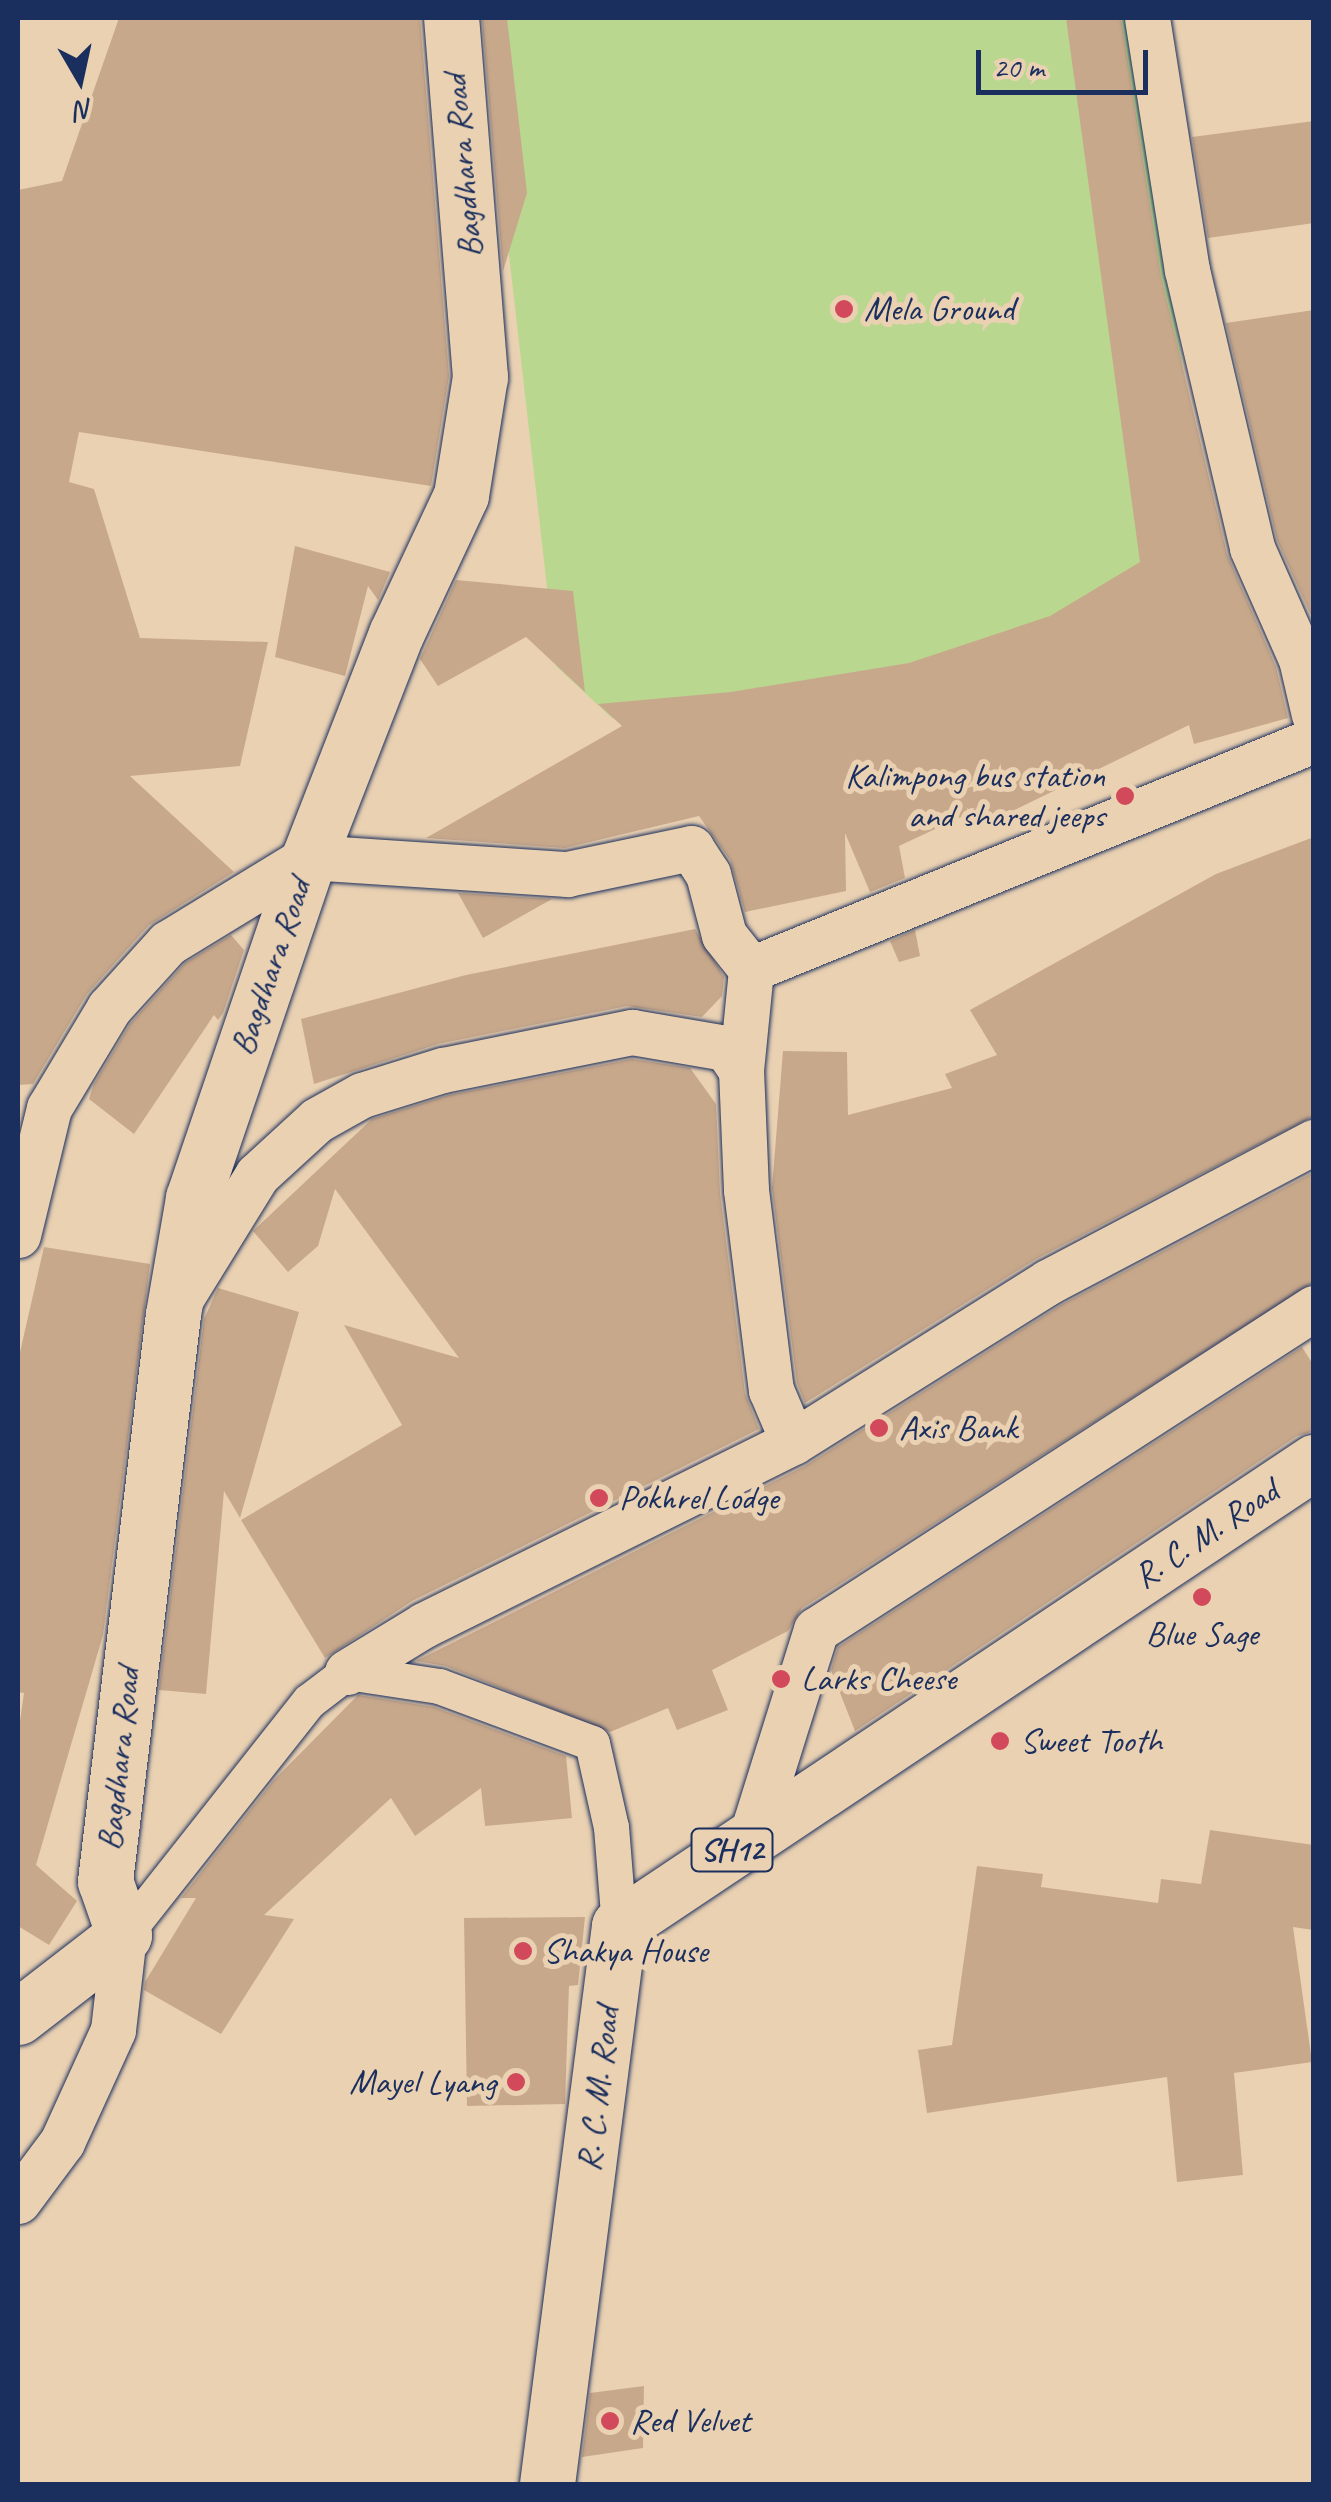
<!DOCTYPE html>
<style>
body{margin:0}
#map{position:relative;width:1331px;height:2502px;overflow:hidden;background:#ead1b2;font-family:Caveat,sans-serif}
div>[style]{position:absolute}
.green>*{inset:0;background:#b9d78f}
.building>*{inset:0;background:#c8a88b}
.roads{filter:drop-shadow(0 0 2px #1b2f5e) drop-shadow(0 0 2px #1b2f5e)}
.pedestrian>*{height:35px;margin:-17.5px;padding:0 17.5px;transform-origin:17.5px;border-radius:17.5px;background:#ead1b2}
.minor>*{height:45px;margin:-22.5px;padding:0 22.5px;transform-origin:22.5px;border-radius:22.5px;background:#ead1b2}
.tertiary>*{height:55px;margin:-27.5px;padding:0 27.5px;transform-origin:27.5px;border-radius:27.5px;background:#ead1b2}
.primary>*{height:55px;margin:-27.5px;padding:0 27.5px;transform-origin:27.5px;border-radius:27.5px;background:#ead1b2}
.dots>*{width:28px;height:28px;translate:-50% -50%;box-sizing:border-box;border:5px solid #ead1b2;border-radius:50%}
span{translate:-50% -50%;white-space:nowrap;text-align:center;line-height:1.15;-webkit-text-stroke:10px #ead1b2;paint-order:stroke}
.shield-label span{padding:2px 8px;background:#ead1b2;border:2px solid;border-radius:8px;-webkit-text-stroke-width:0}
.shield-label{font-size:32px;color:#1b2f5e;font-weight:700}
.street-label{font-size:35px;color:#1b2f5e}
.poi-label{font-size:35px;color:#1b2f5e}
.left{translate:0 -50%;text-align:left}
.right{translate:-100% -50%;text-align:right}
.frame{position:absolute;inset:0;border:20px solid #1b2f5e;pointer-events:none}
.north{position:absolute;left:30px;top:30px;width:100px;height:100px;-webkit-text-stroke:8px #ead1b2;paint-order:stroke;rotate:171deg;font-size:28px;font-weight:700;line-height:40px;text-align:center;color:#1b2f5e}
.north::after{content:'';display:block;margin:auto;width:35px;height:45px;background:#1b2f5e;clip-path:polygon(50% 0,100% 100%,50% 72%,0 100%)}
.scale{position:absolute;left:976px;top:50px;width:172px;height:45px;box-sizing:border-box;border:5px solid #1b2f5e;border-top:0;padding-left:12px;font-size:30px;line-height:35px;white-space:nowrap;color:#1b2f5e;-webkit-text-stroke:8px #ead1b2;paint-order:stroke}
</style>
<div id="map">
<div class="green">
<div style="clip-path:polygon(482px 18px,1127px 18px,1220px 600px,1035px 707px,633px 702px,613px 719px,556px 666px)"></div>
</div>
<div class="building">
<div style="clip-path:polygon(119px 18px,420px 18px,449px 376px,431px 486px,79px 432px,69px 482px,94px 489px,140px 638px,268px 642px,240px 766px,130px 776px,234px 872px,149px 925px,87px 994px,33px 1084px,18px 1085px,18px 190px,62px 181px)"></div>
<div style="clip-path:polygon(482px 18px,507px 18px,527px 193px,503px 271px)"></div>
<div style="clip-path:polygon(1066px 18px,1121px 18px,1161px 276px,1227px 554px,1276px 667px,1288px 718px,1194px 744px,1189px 725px,988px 823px,980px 808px,899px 846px,905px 878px,870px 892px,845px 833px,846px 891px,745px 912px,730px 860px,699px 816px,565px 848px,426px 838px,622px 726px,598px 704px,731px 692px,909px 663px,1050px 616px,1140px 562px)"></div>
<div style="clip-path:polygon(1314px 121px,1314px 223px,1208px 238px,1192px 137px)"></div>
<div style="clip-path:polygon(1314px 310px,1314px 622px,1277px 540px,1226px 323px)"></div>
<div style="clip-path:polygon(295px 546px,390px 572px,378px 600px,368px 586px,345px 676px,275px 657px)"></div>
<div style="clip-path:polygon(456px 580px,573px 591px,585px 692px,526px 637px,438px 686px,420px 659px)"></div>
<div style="clip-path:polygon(1314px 837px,1314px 1116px,1036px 1259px,805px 1403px,797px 1383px,772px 1188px,783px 1051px,847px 1052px,848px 1115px,952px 1088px,945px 1074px,997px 1055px,970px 1010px,1216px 874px)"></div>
<div style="clip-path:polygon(458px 893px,552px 899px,483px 938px)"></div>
<div style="clip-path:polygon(695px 929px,724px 977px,722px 996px,702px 1017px,627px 1006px,438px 1044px,314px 1084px,301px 1019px,466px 975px)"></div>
<div style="clip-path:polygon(915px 930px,920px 956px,899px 962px,890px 941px)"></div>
<div style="clip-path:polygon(231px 935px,244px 950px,223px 1013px,218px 1020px,214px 1015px,134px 1134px,89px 1099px,94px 1084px,130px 1024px,185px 963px)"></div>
<div style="clip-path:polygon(632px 1059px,690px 1068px,716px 1104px,720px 1193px,745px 1393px,759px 1429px,412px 1601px,325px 1658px,241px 1520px,402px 1425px,344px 1325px,459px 1358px,335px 1189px,318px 1246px,288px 1272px,253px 1231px,372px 1119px,449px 1095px)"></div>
<div style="clip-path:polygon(1314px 1172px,1314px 1282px,802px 1608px,788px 1631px,712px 1670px,728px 1710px,677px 1730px,668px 1708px,610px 1732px,446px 1666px,416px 1661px,805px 1466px,1061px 1305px)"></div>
<div style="clip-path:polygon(44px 1247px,150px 1264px,103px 1635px,36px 1865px,77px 1901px,49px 1945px,18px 1926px,18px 1735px,24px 1693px,18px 1692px,18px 1361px)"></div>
<div style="clip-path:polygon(218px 1288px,299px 1312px,240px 1518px,224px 1491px,206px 1694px,159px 1690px,204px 1319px)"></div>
<div style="clip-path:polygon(1302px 1347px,1314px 1366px,1314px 1431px,1297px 1436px,855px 1731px,831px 1670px,838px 1647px)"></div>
<div style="clip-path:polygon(358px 1695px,434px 1707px,566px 1756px,572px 1818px,485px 1826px,481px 1788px,415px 1836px,391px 1798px,264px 1915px,294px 1919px,221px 2034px,144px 1990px,145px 1982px,196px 1898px,181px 1898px,273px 1781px)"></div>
<div style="clip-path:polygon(1210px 1830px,1314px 1845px,1314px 1930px,1293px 1927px,1312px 2062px,1234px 2073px,1243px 2175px,1177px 2182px,1167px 2077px,927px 2113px,918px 2050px,952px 2045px,977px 1866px,1043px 1874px,1041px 1887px,1158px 1903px,1161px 1879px,1201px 1884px)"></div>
<div style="clip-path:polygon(585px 1917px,578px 1985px,569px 1986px,565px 2104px,467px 2106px,464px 1918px)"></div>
<div style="clip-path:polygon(644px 2386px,643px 2448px,582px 2457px,590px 2393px)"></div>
</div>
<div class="roads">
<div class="pedestrian">
<div style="left:124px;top:1935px;width:298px;rotate:-51.7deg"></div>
<div style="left:309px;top:1701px;width:48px;rotate:-37.3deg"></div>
<div style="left:347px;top:1672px;width:93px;rotate:8.7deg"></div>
<div style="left:439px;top:1686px;width:163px;rotate:20.4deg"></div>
<div style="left:592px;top:1743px;width:86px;rotate:77.3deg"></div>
<div style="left:611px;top:1827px;width:99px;rotate:85.4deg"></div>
</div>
<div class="minor">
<div style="left:1147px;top:18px;width:255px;rotate:81deg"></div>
<div style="left:1187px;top:270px;width:285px;rotate:76.8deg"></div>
<div style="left:1252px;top:548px;width:121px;rotate:66.2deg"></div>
<div style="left:1301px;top:659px;width:57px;rotate:76.9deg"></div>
<div style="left:741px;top:1070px;width:101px;rotate:-84.3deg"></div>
<div style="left:751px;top:969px;width:608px;rotate:-22.13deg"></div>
<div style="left:18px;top:1235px;width:131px;rotate:-76.3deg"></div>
<div style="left:49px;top:1108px;width:117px;rotate:-59deg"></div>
<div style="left:109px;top:1008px;width:88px;rotate:-47.8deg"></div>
<div style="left:168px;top:943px;width:165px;rotate:-31.4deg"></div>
<div style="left:309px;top:857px;width:259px;rotate:3.8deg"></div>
<div style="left:567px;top:874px;width:127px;rotate:-11.8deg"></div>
<div style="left:691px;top:848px;width:31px;rotate:57deg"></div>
<div style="left:708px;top:874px;width:63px;rotate:75.3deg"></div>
<div style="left:724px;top:935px;width:43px;rotate:51.5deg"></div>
<div style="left:183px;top:1295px;width:141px;rotate:-58.3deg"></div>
<div style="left:257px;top:1175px;width:81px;rotate:-42.5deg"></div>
<div style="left:317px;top:1120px;width:51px;rotate:-29.1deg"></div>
<div style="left:362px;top:1095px;width:85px;rotate:-17.2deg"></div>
<div style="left:443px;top:1070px;width:193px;rotate:-11.4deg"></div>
<div style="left:632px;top:1032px;width:95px;rotate:9.7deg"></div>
<div style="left:726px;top:1048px;width:27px;rotate:56deg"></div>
<div style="left:741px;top:1070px;width:120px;rotate:87.6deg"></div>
<div style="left:746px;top:1190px;width:202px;rotate:82.9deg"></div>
<div style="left:771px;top:1390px;width:56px;rotate:67.1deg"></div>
<div style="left:347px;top:1672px;width:90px;rotate:-31.4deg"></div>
<div style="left:424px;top:1625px;width:412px;rotate:-26.4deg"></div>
<div style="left:793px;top:1442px;width:301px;rotate:-32.1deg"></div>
<div style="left:1048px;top:1282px;width:301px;rotate:-27.8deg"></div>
<div style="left:751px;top:1837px;width:217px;rotate:-72.6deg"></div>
<div style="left:816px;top:1630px;width:593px;rotate:-32.89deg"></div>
<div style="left:18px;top:2201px;width:74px;rotate:-53.3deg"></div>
<div style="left:62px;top:2142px;width:123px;rotate:-65.5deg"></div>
<div style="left:113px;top:2030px;width:96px;rotate:-83.4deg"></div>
</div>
<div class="tertiary">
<div style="left:18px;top:2017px;width:134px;rotate:-37.7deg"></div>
<div style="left:124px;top:1935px;width:57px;rotate:-109.4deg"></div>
<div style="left:105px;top:1881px;width:571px;rotate:-83.16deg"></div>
<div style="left:173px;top:1314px;width:118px;rotate:-80.2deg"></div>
<div style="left:193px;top:1198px;width:360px;rotate:-71.2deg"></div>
<div style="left:309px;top:857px;width:239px;rotate:-68.7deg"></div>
<div style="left:396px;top:634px;width:153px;rotate:-64.9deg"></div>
<div style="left:461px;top:495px;width:120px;rotate:-80.9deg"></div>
<div style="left:480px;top:377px;width:360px;rotate:-94.6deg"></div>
</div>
<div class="primary">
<div style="left:547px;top:2484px;width:563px;rotate:-82.65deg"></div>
<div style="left:619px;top:1926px;width:836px;rotate:-33.73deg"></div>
</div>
</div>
<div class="dots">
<div style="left:844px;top:309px;background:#d1495b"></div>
<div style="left:1125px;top:796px;background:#d1495b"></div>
<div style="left:879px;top:1428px;background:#d1495b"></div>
<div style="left:599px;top:1498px;background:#d1495b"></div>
<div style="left:1202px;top:1597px;background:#d1495b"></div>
<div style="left:781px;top:1679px;background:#d1495b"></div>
<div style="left:1000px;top:1741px;background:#d1495b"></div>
<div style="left:523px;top:1951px;background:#d1495b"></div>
<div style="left:516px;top:2082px;background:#d1495b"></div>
<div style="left:610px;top:2421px;background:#d1495b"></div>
</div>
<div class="shield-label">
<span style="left:732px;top:1850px">SH12</span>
</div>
<div class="street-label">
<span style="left:463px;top:166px;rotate:-95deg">Bagdhara Road</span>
<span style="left:271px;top:967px;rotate:-71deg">Bagdhara Road</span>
<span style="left:1206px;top:1534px;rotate:-34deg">R. C. M. Road</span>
<span style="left:119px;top:1759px;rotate:-84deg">Bagdhara Road</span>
<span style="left:598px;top:2089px;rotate:-83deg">R. C. M. Road</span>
</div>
<div class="poi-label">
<span class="left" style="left:864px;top:309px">Mela Ground</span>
<span class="right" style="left:1105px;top:796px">Kalimpong bus station<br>and shared jeeps</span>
<span class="left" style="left:899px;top:1428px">Axis Bank</span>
<span class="left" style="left:619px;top:1498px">Pokhrel Lodge</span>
<span style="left:1202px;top:1634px">Blue Sage</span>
<span class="left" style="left:801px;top:1679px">Larks Cheese</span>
<span class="left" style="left:1020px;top:1741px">Sweet Tooth</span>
<span class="left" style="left:543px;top:1951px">Shakya House</span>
<span class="right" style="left:496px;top:2082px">Mayel Lyang</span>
<span class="left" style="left:630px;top:2421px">Red Velvet</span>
</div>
<div class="frame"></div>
<div class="north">N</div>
<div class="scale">20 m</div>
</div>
